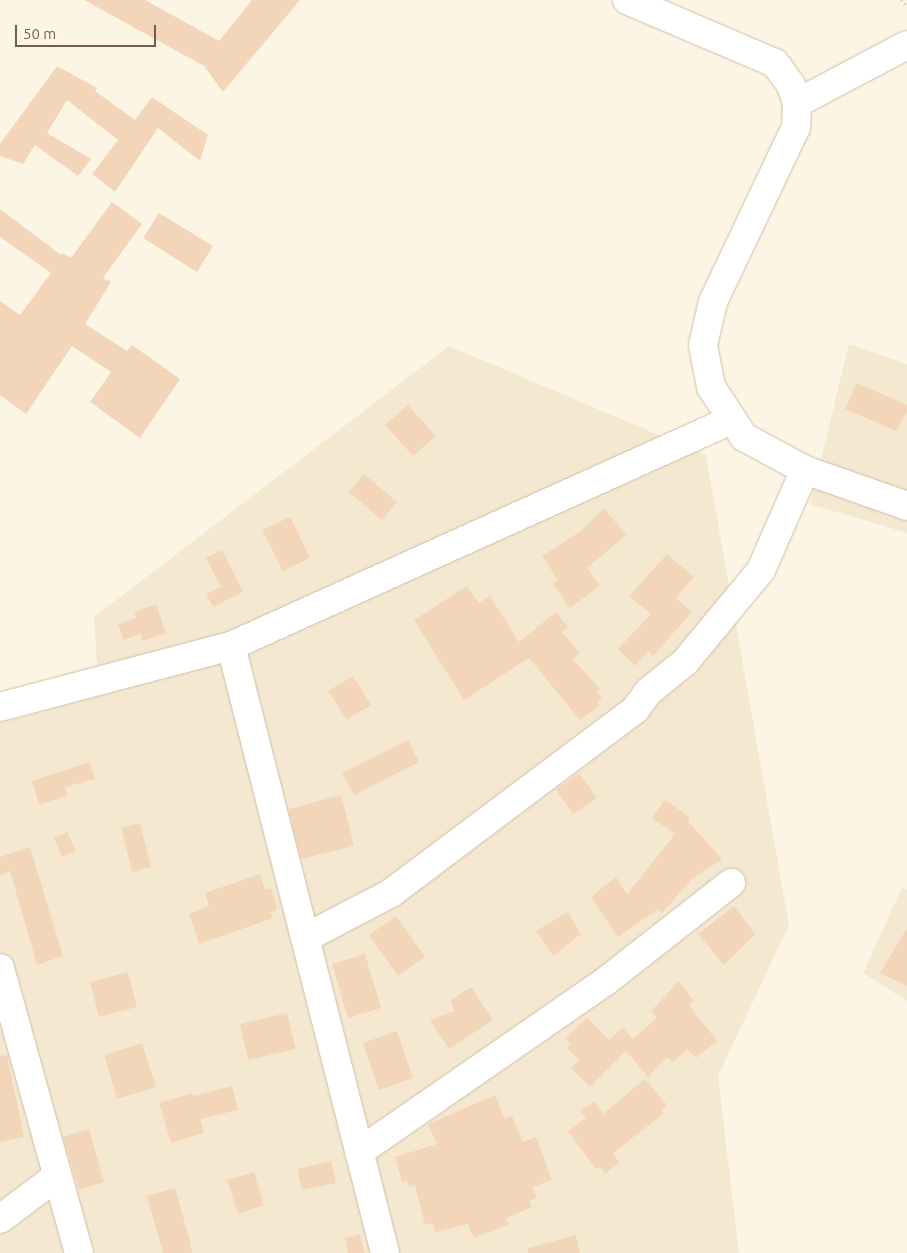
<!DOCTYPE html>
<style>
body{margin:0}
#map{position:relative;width:907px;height:1253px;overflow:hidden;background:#fdf5e3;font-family:Ubuntu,sans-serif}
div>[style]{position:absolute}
.residential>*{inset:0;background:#f5e8d1}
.building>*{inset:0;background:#f3d6ba}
.path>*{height:3px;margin-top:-1.5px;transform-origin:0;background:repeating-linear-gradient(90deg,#d8ba9d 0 1px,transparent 0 5px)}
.roads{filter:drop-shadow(0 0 1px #cfbea9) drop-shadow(0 0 1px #cfbea9)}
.minor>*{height:28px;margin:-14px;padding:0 14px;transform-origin:14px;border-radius:14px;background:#fff}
span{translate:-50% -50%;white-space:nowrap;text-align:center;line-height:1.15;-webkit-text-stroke:5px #fff9ea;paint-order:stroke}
.scale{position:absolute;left:15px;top:25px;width:141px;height:22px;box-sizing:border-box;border:2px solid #765d48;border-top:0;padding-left:6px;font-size:15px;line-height:18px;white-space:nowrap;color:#765d48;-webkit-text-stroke:4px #fff9ea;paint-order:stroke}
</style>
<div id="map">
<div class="residential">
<div style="clip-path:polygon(849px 344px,907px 364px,907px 533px,810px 504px)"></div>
<div style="clip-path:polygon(449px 346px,706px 455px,789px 925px,718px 1076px,739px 1253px,0 1253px,0 723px,99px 696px,94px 617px)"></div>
<div style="clip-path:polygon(902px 887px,907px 889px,907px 1001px,863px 973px)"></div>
</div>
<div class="building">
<div style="clip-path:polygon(84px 0,145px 0,219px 41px,252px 0,300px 0,223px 92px,204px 66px)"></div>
<div style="clip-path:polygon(57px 66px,97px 88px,95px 91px,135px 120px,152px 97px,208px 135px,200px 161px,158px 128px,115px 192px,92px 174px,118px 140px,67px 100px,47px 133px,91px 159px,78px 176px,35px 145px,23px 164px,0 156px,0 144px)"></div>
<div style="clip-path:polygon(112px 202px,142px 224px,103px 278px,111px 282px,85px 324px,127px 351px,132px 345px,180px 379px,140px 438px,90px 402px,111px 372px,72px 346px,26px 414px,0 395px,0 301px,20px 315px,51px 273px,0 237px,0 209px,61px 255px,62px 253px,71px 258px)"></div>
<div style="clip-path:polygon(159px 213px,213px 246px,197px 272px,143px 238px)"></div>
<div style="clip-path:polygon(857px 383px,907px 405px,907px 412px,896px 431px,845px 409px)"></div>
<div style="clip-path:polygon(408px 405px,436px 436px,413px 456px,385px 425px)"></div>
<div style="clip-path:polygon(364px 474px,397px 502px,382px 520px,349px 492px)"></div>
<div style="clip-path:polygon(604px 508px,626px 535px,587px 568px,600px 586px,570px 608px,553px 584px,558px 580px,542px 556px,581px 531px)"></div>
<div style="clip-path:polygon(290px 517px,310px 558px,283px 571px,262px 530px)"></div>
<div style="clip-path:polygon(222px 550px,243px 592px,213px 607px,206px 594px,221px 587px,206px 558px)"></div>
<div style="clip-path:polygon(667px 554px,694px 577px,676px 598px,692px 612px,653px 656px,649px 651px,635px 666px,618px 649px,651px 614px,629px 596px)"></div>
<div style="clip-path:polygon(467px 586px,479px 603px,490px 596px,519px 642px,556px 612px,568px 627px,562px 632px,580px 653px,573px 659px,600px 689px,597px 692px,602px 698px,597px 702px,600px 706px,580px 720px,529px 658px,464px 700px,414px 620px)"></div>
<div style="clip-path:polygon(156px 604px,166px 633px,143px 641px,141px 634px,123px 640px,118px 624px,136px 618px,134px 612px)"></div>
<div style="clip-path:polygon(353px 676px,371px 705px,347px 720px,328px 691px)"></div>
<div style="clip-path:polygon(408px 740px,419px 762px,354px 795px,342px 773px)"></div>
<div style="clip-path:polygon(90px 762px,95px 779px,65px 787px,68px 795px,39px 805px,32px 781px)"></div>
<div style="clip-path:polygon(579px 773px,597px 798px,573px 814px,556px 790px)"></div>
<div style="clip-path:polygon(341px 795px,354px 846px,301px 859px,289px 809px)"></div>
<div style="clip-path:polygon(665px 799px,690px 818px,688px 821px,722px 859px,693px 878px,662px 913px,658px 909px,618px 937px,591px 897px,616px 877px,627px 894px,675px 834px,652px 818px)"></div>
<div style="clip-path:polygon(140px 823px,151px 867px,132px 872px,121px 828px)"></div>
<div style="clip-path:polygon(67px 832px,76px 851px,62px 857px,54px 838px)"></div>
<div style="clip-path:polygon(30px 847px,63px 956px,37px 965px,10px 871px,0 875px,0 857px)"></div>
<div style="clip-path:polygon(260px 874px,265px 890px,272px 888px,277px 910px,271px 912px,273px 918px,199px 944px,189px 914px,209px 906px,205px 893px)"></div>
<div style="clip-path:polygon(734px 906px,755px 934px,724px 965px,698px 934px)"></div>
<div style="clip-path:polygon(568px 912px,581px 934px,553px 956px,536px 931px)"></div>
<div style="clip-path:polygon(396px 916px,425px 957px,398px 976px,369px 935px)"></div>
<div style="clip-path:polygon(907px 928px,907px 986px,880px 973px)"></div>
<div style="clip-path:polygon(365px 954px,381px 1008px,348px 1018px,332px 964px)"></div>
<div style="clip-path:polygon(128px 972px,137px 1007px,99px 1017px,90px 982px)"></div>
<div style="clip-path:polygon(679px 981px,694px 1001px,689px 1005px,717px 1041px,696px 1058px,687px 1049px,673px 1062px,667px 1057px,648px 1077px,626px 1051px,590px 1087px,571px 1068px,579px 1060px,567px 1048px,571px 1045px,565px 1039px,587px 1017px,609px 1040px,623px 1028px,633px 1039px,657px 1018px,651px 1011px)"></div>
<div style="clip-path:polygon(471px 987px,493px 1020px,449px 1049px,430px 1020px,454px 1011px,451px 1000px)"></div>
<div style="clip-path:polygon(287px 1013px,296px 1049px,248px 1060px,240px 1024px)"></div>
<div style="clip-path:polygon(397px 1031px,413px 1078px,379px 1090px,363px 1043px)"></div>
<div style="clip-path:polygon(142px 1043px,156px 1087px,117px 1099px,104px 1055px)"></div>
<div style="clip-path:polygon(7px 1055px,24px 1137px,0 1142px,0 1056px)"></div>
<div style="clip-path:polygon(645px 1079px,667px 1105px,661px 1111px,663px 1114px,613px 1153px,619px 1163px,605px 1174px,600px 1167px,596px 1169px,568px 1131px,586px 1118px,580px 1111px,594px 1101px,603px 1114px)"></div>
<div style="clip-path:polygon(232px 1086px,238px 1110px,200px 1119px,204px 1133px,171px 1143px,159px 1103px,192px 1093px,193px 1096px)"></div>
<div style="clip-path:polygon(495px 1095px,505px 1119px,512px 1116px,523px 1142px,536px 1137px,552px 1180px,533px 1187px,537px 1198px,529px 1201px,532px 1207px,506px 1218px,509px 1224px,474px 1238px,468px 1224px,435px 1232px,433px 1223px,425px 1225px,415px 1185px,409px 1187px,407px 1181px,402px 1182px,395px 1157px,437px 1144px,428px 1124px)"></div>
<div style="clip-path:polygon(89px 1129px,104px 1182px,79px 1190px,63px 1137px)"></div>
<div style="clip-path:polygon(331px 1161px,336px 1183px,302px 1190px,297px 1169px)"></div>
<div style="clip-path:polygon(254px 1172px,264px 1205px,238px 1214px,227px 1180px)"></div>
<div style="clip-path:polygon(175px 1188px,190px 1241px,192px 1253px,163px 1253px,147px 1196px)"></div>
<div style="clip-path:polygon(360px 1234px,365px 1253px,348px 1253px,345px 1238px)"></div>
<div style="clip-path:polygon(576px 1235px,580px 1253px,528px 1253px,528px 1248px)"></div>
</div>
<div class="path">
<div style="left:901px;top:0;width:9px;rotate:49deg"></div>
</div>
<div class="roads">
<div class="minor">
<div style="left:627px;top:0;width:161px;rotate:23.1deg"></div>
<div style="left:775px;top:63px;width:27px;rotate:54deg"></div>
<div style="left:791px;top:85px;width:19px;rotate:72deg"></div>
<div style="left:797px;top:103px;width:24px;rotate:92deg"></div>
<div style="left:796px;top:127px;width:194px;rotate:115.4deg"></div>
<div style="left:713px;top:302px;width:44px;rotate:103.1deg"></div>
<div style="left:703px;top:345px;width:43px;rotate:79.2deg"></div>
<div style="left:711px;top:387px;width:60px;rotate:56.6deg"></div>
<div style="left:744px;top:437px;width:69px;rotate:28.4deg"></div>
<div style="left:805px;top:470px;width:108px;rotate:19.4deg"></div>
<div style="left:797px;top:103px;width:124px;rotate:-27.8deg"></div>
<div style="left:231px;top:646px;width:626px;rotate:75.76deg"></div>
<div style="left:0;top:707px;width:239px;rotate:-14.8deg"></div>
<div style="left:231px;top:646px;width:549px;rotate:-24.32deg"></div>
<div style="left:305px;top:938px;width:97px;rotate:-27.6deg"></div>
<div style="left:391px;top:893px;width:305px;rotate:-36.9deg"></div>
<div style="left:635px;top:710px;width:22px;rotate:-54deg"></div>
<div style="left:648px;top:692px;width:48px;rotate:-39deg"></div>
<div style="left:685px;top:662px;width:119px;rotate:-50.4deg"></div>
<div style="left:761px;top:570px;width:109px;rotate:-66.3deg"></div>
<div style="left:0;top:968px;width:296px;rotate:74.5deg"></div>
<div style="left:359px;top:1152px;width:300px;rotate:-34.7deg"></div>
<div style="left:606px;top:981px;width:159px;rotate:-38.1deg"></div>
<div style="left:0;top:1219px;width:70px;rotate:-36.9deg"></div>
</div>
</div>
<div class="scale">50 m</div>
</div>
